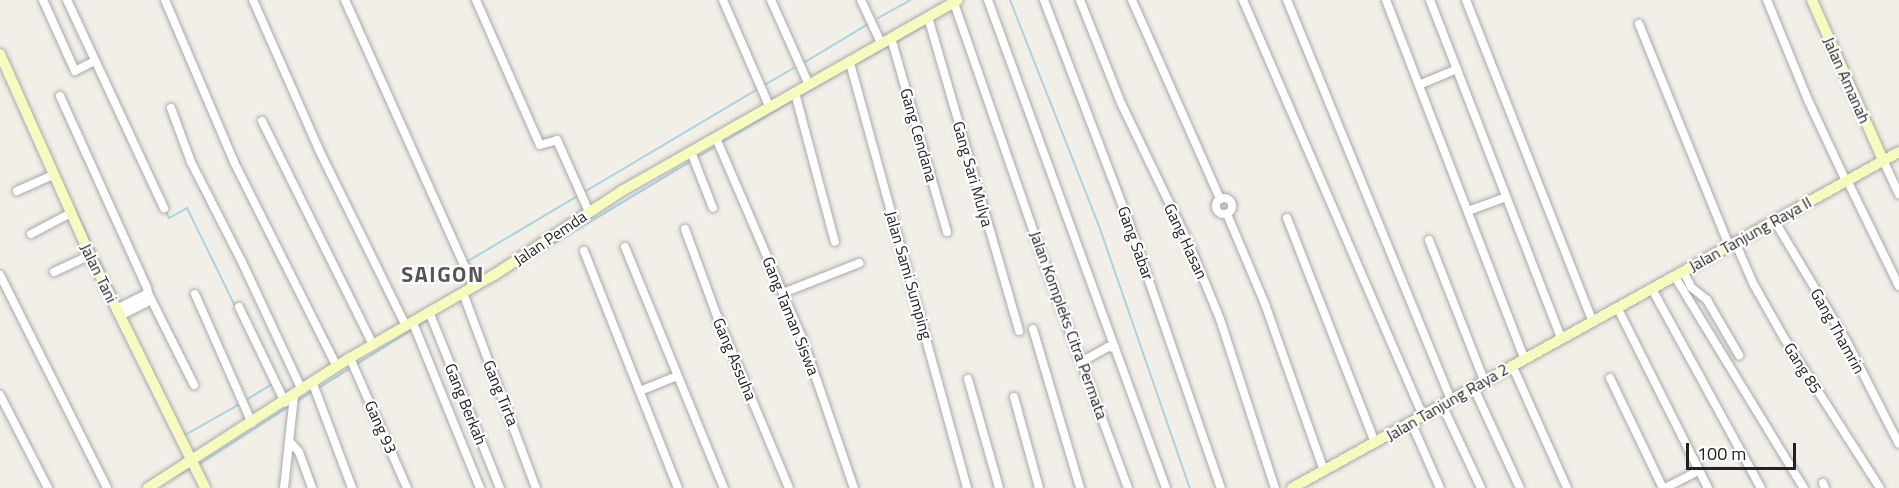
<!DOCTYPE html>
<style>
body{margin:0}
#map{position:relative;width:1899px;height:488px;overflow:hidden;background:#f2efe9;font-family:"Titillium Web",sans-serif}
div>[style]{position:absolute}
.stream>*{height:2px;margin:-1px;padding:0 1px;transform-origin:1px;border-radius:1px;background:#aad3df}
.roads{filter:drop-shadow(0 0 2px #a9a9a9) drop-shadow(0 0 2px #a9a9a9)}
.street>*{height:8px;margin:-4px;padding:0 4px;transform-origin:4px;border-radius:4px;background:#fff}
.street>.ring{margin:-4px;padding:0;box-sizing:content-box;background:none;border:8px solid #fff;border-radius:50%}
.secondary>*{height:10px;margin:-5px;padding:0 5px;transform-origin:5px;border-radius:5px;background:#f7fabf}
span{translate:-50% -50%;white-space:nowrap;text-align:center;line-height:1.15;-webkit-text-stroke:4.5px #fff;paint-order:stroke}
.street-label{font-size:16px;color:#222}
.district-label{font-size:22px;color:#555;font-weight:700;letter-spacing:1.5px}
.scale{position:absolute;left:1686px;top:443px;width:110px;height:27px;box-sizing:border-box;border:3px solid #222;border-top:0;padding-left:8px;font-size:18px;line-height:21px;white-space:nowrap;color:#222;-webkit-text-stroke:4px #fff;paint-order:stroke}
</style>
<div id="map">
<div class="stream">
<div style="left:1010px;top:0;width:240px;rotate:68.5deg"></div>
<div style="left:1098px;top:223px;width:281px;rotate:70.9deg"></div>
<div style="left:878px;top:18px;width:37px;rotate:-29deg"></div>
<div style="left:898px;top:41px;width:30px;rotate:-30deg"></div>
<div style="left:805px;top:62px;width:74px;rotate:-31.1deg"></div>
<div style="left:856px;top:64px;width:37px;rotate:-29deg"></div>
<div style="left:766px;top:84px;width:32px;rotate:-30deg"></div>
<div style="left:802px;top:95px;width:50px;rotate:-30.2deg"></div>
<div style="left:721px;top:143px;width:82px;rotate:-30.6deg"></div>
<div style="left:696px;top:158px;width:23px;rotate:-31deg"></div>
<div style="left:200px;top:189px;width:18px;rotate:61deg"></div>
<div style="left:586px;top:191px;width:198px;rotate:-30.7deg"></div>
<div style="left:75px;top:209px;width:99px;rotate:65deg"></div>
<div style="left:165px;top:210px;width:9px;rotate:63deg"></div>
<div style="left:169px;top:218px;width:21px;rotate:-29deg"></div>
<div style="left:187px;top:208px;width:111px;rotate:63.9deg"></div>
<div style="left:468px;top:261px;width:126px;rotate:-30.7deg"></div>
<div style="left:523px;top:262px;width:196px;rotate:-31deg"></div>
<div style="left:431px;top:283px;width:31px;rotate:-31deg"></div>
<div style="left:248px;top:399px;width:31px;rotate:-32deg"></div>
<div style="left:296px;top:402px;width:157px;rotate:-32deg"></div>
<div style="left:184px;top:433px;width:2px;rotate:63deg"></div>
<div style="left:185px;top:435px;width:61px;rotate:-29.5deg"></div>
<div style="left:198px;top:465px;width:111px;rotate:-32.8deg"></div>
<div style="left:174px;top:477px;width:18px;rotate:-27deg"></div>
</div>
<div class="roads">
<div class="street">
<div style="left:43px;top:0;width:78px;rotate:65.7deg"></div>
<div style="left:75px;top:71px;width:22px;rotate:-27deg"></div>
<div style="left:67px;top:0;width:230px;rotate:65deg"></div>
<div style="left:165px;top:0;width:176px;rotate:66.9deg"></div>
<div style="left:234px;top:162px;width:229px;rotate:63.3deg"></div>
<div style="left:253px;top:0;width:166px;rotate:66.2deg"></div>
<div style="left:320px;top:152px;width:194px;rotate:63.7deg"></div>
<div style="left:345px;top:0;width:312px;rotate:65.8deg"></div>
<div style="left:476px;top:0;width:158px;rotate:66.2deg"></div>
<div style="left:540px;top:145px;width:18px;rotate:-16deg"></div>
<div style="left:557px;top:140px;width:79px;rotate:66deg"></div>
<div style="left:723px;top:0;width:116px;rotate:66.5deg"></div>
<div style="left:771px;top:0;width:93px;rotate:65.9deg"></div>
<div style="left:861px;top:0;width:47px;rotate:65.1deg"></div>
<div style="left:988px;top:0;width:519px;rotate:69.96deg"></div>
<div style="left:1044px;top:0;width:235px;rotate:69.1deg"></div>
<div style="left:1128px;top:220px;width:284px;rotate:70.9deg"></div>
<div style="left:1080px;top:0;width:111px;rotate:68.3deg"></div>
<div style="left:1121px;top:103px;width:159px;rotate:64.2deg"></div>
<div style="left:1190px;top:246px;width:79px;rotate:67.7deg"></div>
<div style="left:1220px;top:319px;width:178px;rotate:72deg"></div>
<div style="left:1132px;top:0;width:218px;rotate:66.1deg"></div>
<div style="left:1243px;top:0;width:453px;rotate:66.6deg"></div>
<div style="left:1287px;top:0;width:432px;rotate:67.7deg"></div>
<div style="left:1386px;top:0;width:384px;rotate:68.9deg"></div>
<div style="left:1430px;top:0;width:362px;rotate:68.8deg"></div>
<div style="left:1466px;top:0;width:344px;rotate:68.5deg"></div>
<div style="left:1767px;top:0;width:108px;rotate:67.7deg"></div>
<div style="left:1808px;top:100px;width:89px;rotate:64.9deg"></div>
<div style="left:954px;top:3px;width:286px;rotate:70.8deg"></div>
<div style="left:1048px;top:273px;width:229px;rotate:69.6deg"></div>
<div style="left:928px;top:17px;width:327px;rotate:73.8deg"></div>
<div style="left:1639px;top:24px;width:240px;rotate:67.9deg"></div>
<div style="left:891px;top:38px;width:202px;rotate:73.9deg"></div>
<div style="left:850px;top:63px;width:441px;rotate:74.6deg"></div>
<div style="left:1419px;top:85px;width:41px;rotate:-22.8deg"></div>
<div style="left:795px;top:93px;width:154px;rotate:75deg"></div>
<div style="left:60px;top:96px;width:211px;rotate:65.6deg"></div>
<div style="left:147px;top:288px;width:5px;rotate:79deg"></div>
<div style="left:148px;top:293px;width:35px;rotate:153deg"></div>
<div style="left:171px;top:108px;width:58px;rotate:69.7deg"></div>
<div style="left:191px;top:162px;width:112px;rotate:63deg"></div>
<div style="left:242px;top:262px;width:141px;rotate:64.9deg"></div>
<div style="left:262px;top:121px;width:250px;rotate:63.6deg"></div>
<div style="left:716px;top:138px;width:220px;rotate:66.7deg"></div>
<div style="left:803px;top:340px;width:157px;rotate:71deg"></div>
<div style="left:691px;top:152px;width:60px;rotate:68.6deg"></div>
<div style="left:1883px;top:160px;width:38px;rotate:65deg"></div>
<div style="left:1847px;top:180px;width:118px;rotate:63.9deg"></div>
<div style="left:17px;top:191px;width:39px;rotate:-24deg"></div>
<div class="ring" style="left:1216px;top:198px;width:8px;height:8px"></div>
<div style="left:1468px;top:211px;width:40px;rotate:-20.2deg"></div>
<div style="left:1227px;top:214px;width:98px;rotate:67.1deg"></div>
<div style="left:1265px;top:304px;width:177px;rotate:70.5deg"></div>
<div style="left:1287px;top:218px;width:242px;rotate:68.6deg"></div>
<div style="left:1774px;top:220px;width:142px;rotate:59.1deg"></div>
<div style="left:1847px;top:342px;width:114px;rotate:63deg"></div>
<div style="left:685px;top:229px;width:93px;rotate:69.8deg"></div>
<div style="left:717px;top:316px;width:186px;rotate:67.3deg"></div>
<div style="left:31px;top:234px;width:45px;rotate:-27.7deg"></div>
<div style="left:1429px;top:240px;width:150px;rotate:68.6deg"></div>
<div style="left:1735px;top:242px;width:47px;rotate:66.2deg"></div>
<div style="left:1754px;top:285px;width:61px;rotate:60.5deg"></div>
<div style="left:1784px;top:338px;width:178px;rotate:57.4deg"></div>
<div style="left:625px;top:247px;width:261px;rotate:67.7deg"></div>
<div style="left:584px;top:251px;width:255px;rotate:68.4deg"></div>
<div style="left:1683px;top:271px;width:18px;rotate:63deg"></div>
<div style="left:1691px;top:287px;width:21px;rotate:39deg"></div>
<div style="left:1707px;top:300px;width:64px;rotate:59.8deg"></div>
<div style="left:54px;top:272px;width:40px;rotate:-25deg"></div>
<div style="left:0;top:275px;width:238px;rotate:63.3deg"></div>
<div style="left:1675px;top:277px;width:247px;rotate:58.6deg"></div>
<div style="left:1652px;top:289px;width:227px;rotate:61.3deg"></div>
<div style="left:148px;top:293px;width:103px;rotate:63.4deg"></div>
<div style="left:463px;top:293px;width:208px;rotate:69.5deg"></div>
<div style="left:783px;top:293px;width:82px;rotate:-21.5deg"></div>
<div style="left:195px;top:294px;width:141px;rotate:66.2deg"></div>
<div style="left:239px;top:307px;width:106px;rotate:64.2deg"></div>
<div style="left:1617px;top:307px;width:203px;rotate:63.3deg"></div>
<div style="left:430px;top:314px;width:188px;rotate:68.1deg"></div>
<div style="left:120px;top:316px;width:35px;rotate:-27deg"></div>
<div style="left:413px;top:323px;width:178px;rotate:67.9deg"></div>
<div style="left:1033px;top:329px;width:166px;rotate:73.5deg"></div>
<div style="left:350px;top:358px;width:142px;rotate:66.3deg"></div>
<div style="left:1081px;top:362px;width:31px;rotate:-29deg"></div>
<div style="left:1108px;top:347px;width:7px;rotate:8deg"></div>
<div style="left:1512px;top:365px;width:135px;rotate:65.9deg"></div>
<div style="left:1610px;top:378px;width:122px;rotate:64.3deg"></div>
<div style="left:968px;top:379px;width:113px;rotate:74.1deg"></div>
<div style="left:313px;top:384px;width:111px;rotate:69.4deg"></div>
<div style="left:1473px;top:386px;width:112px;rotate:65.3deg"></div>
<div style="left:640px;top:391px;width:40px;rotate:-22deg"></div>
<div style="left:0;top:395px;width:105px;rotate:62.7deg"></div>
<div style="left:1014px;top:397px;width:94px;rotate:74.6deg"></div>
<div style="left:1442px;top:405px;width:92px;rotate:64.8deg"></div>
<div style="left:1411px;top:422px;width:72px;rotate:66.3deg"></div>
<div style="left:290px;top:442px;width:13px;rotate:48deg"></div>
<div style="left:299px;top:452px;width:38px;rotate:70deg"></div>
<div style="left:1823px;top:483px;width:5px;rotate:68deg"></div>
<div style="left:284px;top:488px;width:93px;rotate:-83.8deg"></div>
<div style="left:1665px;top:488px;width:38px;rotate:-27deg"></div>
</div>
<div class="secondary">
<div style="left:1812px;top:0;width:175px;rotate:66.1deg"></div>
<div style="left:0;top:54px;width:220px;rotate:65.9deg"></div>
<div style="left:90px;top:255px;width:260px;rotate:63.7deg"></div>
<div style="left:148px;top:488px;width:240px;rotate:-32.8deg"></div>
<div style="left:350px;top:358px;width:166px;rotate:-30deg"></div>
<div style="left:494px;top:275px;width:153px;rotate:-33.3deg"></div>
<div style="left:622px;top:191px;width:386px;rotate:-29.6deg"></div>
<div style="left:1292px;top:488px;width:694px;rotate:-28.97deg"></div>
</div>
</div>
<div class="street-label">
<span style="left:1847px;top:80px;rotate:66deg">Jalan Amanah</span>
<span style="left:919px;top:135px;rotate:74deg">Gang Cendana</span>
<span style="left:973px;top:174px;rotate:74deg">Gang Sari Mulya</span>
<span style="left:1750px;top:234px;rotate:-29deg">Jalan Tanjung Raya II</span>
<span style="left:550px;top:238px;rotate:-34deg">Jalan Pemda</span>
<span style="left:1186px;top:241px;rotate:65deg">Gang Hasan</span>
<span style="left:1136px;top:243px;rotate:70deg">Gang Sabar</span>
<span style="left:99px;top:273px;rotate:64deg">Jalan Tani</span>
<span style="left:909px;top:275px;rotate:74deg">Jalan Sami Sumping</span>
<span style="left:791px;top:316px;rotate:68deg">Gang Taman Siswa</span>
<span style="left:1069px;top:325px;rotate:70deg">Jalan Kompleks Citra Permata</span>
<span style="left:1838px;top:331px;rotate:61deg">Gang Thamrin</span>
<span style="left:735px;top:359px;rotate:67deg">Gang Assuha</span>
<span style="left:1803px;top:368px;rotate:58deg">Gang 85</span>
<span style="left:501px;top:393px;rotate:68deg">Gang Tirta</span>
<span style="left:1447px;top:402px;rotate:-30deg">Jalan Tanjung Raya 2</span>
<span style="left:466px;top:404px;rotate:68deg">Gang Berkah</span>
<span style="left:381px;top:427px;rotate:66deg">Gang 93</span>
</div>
<div class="district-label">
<span style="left:443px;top:275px">SAIGON</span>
</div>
<div class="scale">100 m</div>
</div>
